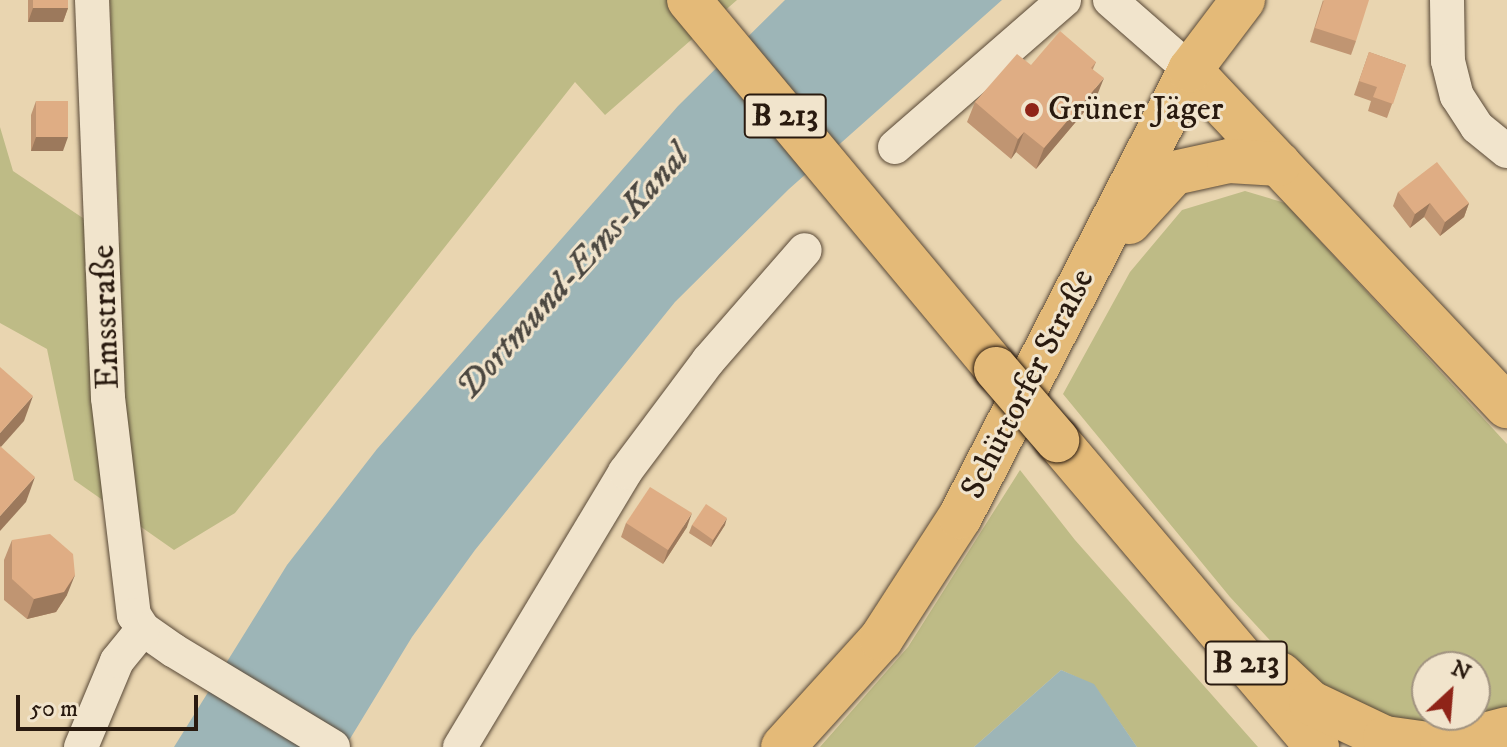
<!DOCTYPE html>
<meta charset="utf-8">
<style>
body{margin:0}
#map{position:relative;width:1507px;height:747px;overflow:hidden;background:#e9d5b0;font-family:"IM FELL DW Pica",serif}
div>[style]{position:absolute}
.green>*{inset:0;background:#bebb86}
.water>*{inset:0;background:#9db5b7}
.roads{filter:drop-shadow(0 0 2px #594937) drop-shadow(0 0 2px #594937)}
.minor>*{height:34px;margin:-17px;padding:0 17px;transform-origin:17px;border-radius:17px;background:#f1e4cc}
.major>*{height:44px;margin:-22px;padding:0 22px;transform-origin:22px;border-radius:22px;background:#e4ba78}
.bridges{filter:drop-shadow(0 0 2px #291a0f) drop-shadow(0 0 2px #291a0f)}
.major-bridge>*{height:44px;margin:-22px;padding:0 22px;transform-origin:22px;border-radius:22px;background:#e4ba78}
.wall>*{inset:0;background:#c09572}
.shaded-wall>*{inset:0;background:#9c795c}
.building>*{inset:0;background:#dfad84}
.dots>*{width:22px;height:22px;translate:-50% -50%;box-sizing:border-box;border:4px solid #f1e4cc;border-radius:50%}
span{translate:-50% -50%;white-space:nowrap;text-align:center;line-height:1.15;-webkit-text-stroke:6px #f1e4cc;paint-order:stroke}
.shield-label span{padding:2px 6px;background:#f1e4cc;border:2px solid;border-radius:6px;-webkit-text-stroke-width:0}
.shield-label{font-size:32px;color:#291a0f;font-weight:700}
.poi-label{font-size:34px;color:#291a0f}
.left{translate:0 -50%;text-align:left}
.street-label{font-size:34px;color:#291a0f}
.water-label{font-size:36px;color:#4c4841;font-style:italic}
.north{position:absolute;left:1411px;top:651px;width:80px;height:80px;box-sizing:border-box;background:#f1e4cc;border:2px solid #a19380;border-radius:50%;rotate:26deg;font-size:22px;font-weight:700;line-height:32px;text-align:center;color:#291a0f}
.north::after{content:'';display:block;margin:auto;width:28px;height:36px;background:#8f2418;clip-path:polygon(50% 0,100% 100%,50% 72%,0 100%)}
.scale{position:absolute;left:16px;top:695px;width:182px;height:36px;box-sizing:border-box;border:4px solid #291a0f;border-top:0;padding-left:10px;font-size:24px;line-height:28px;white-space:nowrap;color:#291a0f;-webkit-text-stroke:6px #f1e4cc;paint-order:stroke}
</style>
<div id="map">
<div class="green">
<div style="clip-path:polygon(110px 0,737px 0,605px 115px,575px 82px,235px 513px,174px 550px,74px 480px,47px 349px,0 323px,0 127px,13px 171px,120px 243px)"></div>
<div style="clip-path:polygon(evenodd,1245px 191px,1285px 203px,1507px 444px,1507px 713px,1460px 725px,1406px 723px,1338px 696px,1278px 649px,1230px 597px,1063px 394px,1130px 272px,1182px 210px,1245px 191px,1427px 667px,1475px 667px,1475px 715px,1427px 715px,1427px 667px)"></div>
<div style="clip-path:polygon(1020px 470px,1075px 540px,1258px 747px,1137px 747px,1094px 685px,1061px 670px,974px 747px,820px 747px,908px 647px)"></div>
</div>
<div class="water">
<div style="clip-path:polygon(785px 0,1002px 0,789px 189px,675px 302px,475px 550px,412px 637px,345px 747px,174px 747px,287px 565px,377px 449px,678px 106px)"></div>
<div style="clip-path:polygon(1061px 670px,1094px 684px,1137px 747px,974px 747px)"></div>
</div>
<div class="roads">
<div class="minor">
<div style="left:92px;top:0;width:398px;rotate:87.7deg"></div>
<div style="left:108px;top:398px;width:219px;rotate:83.2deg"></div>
<div style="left:134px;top:615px;width:17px;rotate:57deg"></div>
<div style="left:143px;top:629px;width:37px;rotate:35deg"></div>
<div style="left:173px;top:650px;width:187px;rotate:31.2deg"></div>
<div style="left:1110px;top:0;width:106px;rotate:41.2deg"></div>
<div style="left:1447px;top:0;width:61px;rotate:89.1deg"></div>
<div style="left:1448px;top:61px;width:36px;rotate:76deg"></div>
<div style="left:1457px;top:96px;width:37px;rotate:57deg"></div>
<div style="left:1477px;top:127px;width:38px;rotate:39deg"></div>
<div style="left:895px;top:147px;width:224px;rotate:-41deg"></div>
<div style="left:81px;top:747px;width:93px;rotate:-67.3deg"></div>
<div style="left:117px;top:661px;width:41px;rotate:-50.9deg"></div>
<div style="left:460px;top:747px;width:321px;rotate:-59deg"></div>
<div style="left:625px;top:472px;width:139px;rotate:-53.2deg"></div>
<div style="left:708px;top:361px;width:147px;rotate:-48.9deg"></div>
</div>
<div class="major">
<div style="left:689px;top:0;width:480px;rotate:50.2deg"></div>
<div style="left:1190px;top:70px;width:462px;rotate:46.7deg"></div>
<div style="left:1129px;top:222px;width:67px;rotate:-47.4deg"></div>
<div style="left:1174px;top:173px;width:56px;rotate:-12.3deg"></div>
<div style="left:1229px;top:161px;width:50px;rotate:3.4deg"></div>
<div style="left:1057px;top:440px;width:402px;rotate:49.7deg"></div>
<div style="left:1280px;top:674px;width:42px;rotate:43.1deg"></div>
<div style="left:1311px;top:703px;width:82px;rotate:25.3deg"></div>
<div style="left:1385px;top:738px;width:58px;rotate:8deg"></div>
<div style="left:1442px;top:746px;width:67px;rotate:-14.7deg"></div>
<div style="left:783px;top:747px;width:146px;rotate:-47.8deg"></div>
<div style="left:881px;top:639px;width:145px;rotate:-57.1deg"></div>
<div style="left:960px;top:517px;width:503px;rotate:-62.77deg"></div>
<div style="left:1190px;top:70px;width:88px;rotate:-52.9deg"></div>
</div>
</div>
<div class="bridges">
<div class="major-bridge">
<div style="left:996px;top:369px;width:94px;rotate:49.3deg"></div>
</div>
</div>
<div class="wall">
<div style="clip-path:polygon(0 0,68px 0,68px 8px,63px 22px,28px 22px,28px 0)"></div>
<div style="clip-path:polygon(1323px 0,1356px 41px,1351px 55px,1310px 42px)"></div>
<div style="clip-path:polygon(1369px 52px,1406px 65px,1387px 118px,1368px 111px,1371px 101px,1354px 95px)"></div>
<div style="clip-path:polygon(1096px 62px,1093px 69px,1096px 98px,1036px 169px,1016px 152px,1011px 159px,967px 122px,975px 102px,1031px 65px)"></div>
<div style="clip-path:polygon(36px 101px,63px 151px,31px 151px,31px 115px)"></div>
<div style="clip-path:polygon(1398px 192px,1469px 203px,1464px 217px,1440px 236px,1424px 217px,1410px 228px,1393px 206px)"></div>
<div style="clip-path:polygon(626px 523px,687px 527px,663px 564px,621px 537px)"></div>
<div style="clip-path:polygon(692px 525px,725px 525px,711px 547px,689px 533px)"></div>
<div style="clip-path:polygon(12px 540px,67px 595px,56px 612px,27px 619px,4px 600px,4px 560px)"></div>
</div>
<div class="shaded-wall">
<div style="clip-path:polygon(33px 8px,68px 8px,63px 22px,28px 22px)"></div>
<div style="clip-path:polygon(1104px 78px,1096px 98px,1036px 169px,1044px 148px)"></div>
<div style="clip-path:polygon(1024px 132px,1016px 152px,1011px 159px,1018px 139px)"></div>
<div style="clip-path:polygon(36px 137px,68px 137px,63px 151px,31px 151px)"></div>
<div style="clip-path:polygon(1430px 203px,1424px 217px,1410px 228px,1415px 214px)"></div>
<div style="clip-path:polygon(1469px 203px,1464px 217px,1440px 236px,1445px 222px)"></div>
<div style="clip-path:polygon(33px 396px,24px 421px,0 448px,0 433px)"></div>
<div style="clip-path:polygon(35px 477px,26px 502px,0 531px,0 516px)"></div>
<div style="clip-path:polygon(692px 513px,687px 527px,663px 564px,668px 550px)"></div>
<div style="clip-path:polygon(727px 518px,725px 525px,711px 547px,713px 540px)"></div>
<div style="clip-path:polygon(75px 575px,67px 595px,56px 612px,27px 619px,34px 599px)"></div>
</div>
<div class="building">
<div style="clip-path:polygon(33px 0,68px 0,68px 8px,33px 8px)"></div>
<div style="clip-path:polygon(1324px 0,1369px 0,1356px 41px,1315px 28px)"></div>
<div style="clip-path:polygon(1060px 31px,1096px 62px,1091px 68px,1104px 78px,1044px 148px,1024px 132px,1018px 139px,975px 102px,1017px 54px,1031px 65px)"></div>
<div style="clip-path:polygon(1369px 52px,1406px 65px,1393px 104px,1373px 97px,1377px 87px,1359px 81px)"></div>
<div style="clip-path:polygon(36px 101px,68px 101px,68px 137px,36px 137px)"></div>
<div style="clip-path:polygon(1437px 162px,1469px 203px,1445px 222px,1430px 203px,1415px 214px,1398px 192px)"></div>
<div style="clip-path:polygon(0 367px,33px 396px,0 433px)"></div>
<div style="clip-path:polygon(0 446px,35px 477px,0 516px)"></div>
<div style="clip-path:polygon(650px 487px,692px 513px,668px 550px,626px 523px)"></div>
<div style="clip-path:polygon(706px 504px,727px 518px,713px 540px,692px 525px)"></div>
<div style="clip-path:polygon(50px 534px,73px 554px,75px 575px,64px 592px,34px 599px,12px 579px,12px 540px)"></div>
</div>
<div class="dots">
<div style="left:1032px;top:110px;background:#8f2418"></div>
</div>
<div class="shield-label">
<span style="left:785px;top:116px">B 213</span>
<span style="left:1246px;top:663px">B 213</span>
</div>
<div class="poi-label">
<span class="left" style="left:1048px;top:110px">Grüner Jäger</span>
</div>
<div class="street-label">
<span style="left:106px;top:317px;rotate:-92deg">Emsstraße</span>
<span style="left:1028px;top:384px;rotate:-63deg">Schüttorfer Straße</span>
</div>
<div class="water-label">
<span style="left:573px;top:272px;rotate:-48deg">Dortmund-Ems-Kanal</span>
</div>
<div class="north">N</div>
<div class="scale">50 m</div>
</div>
